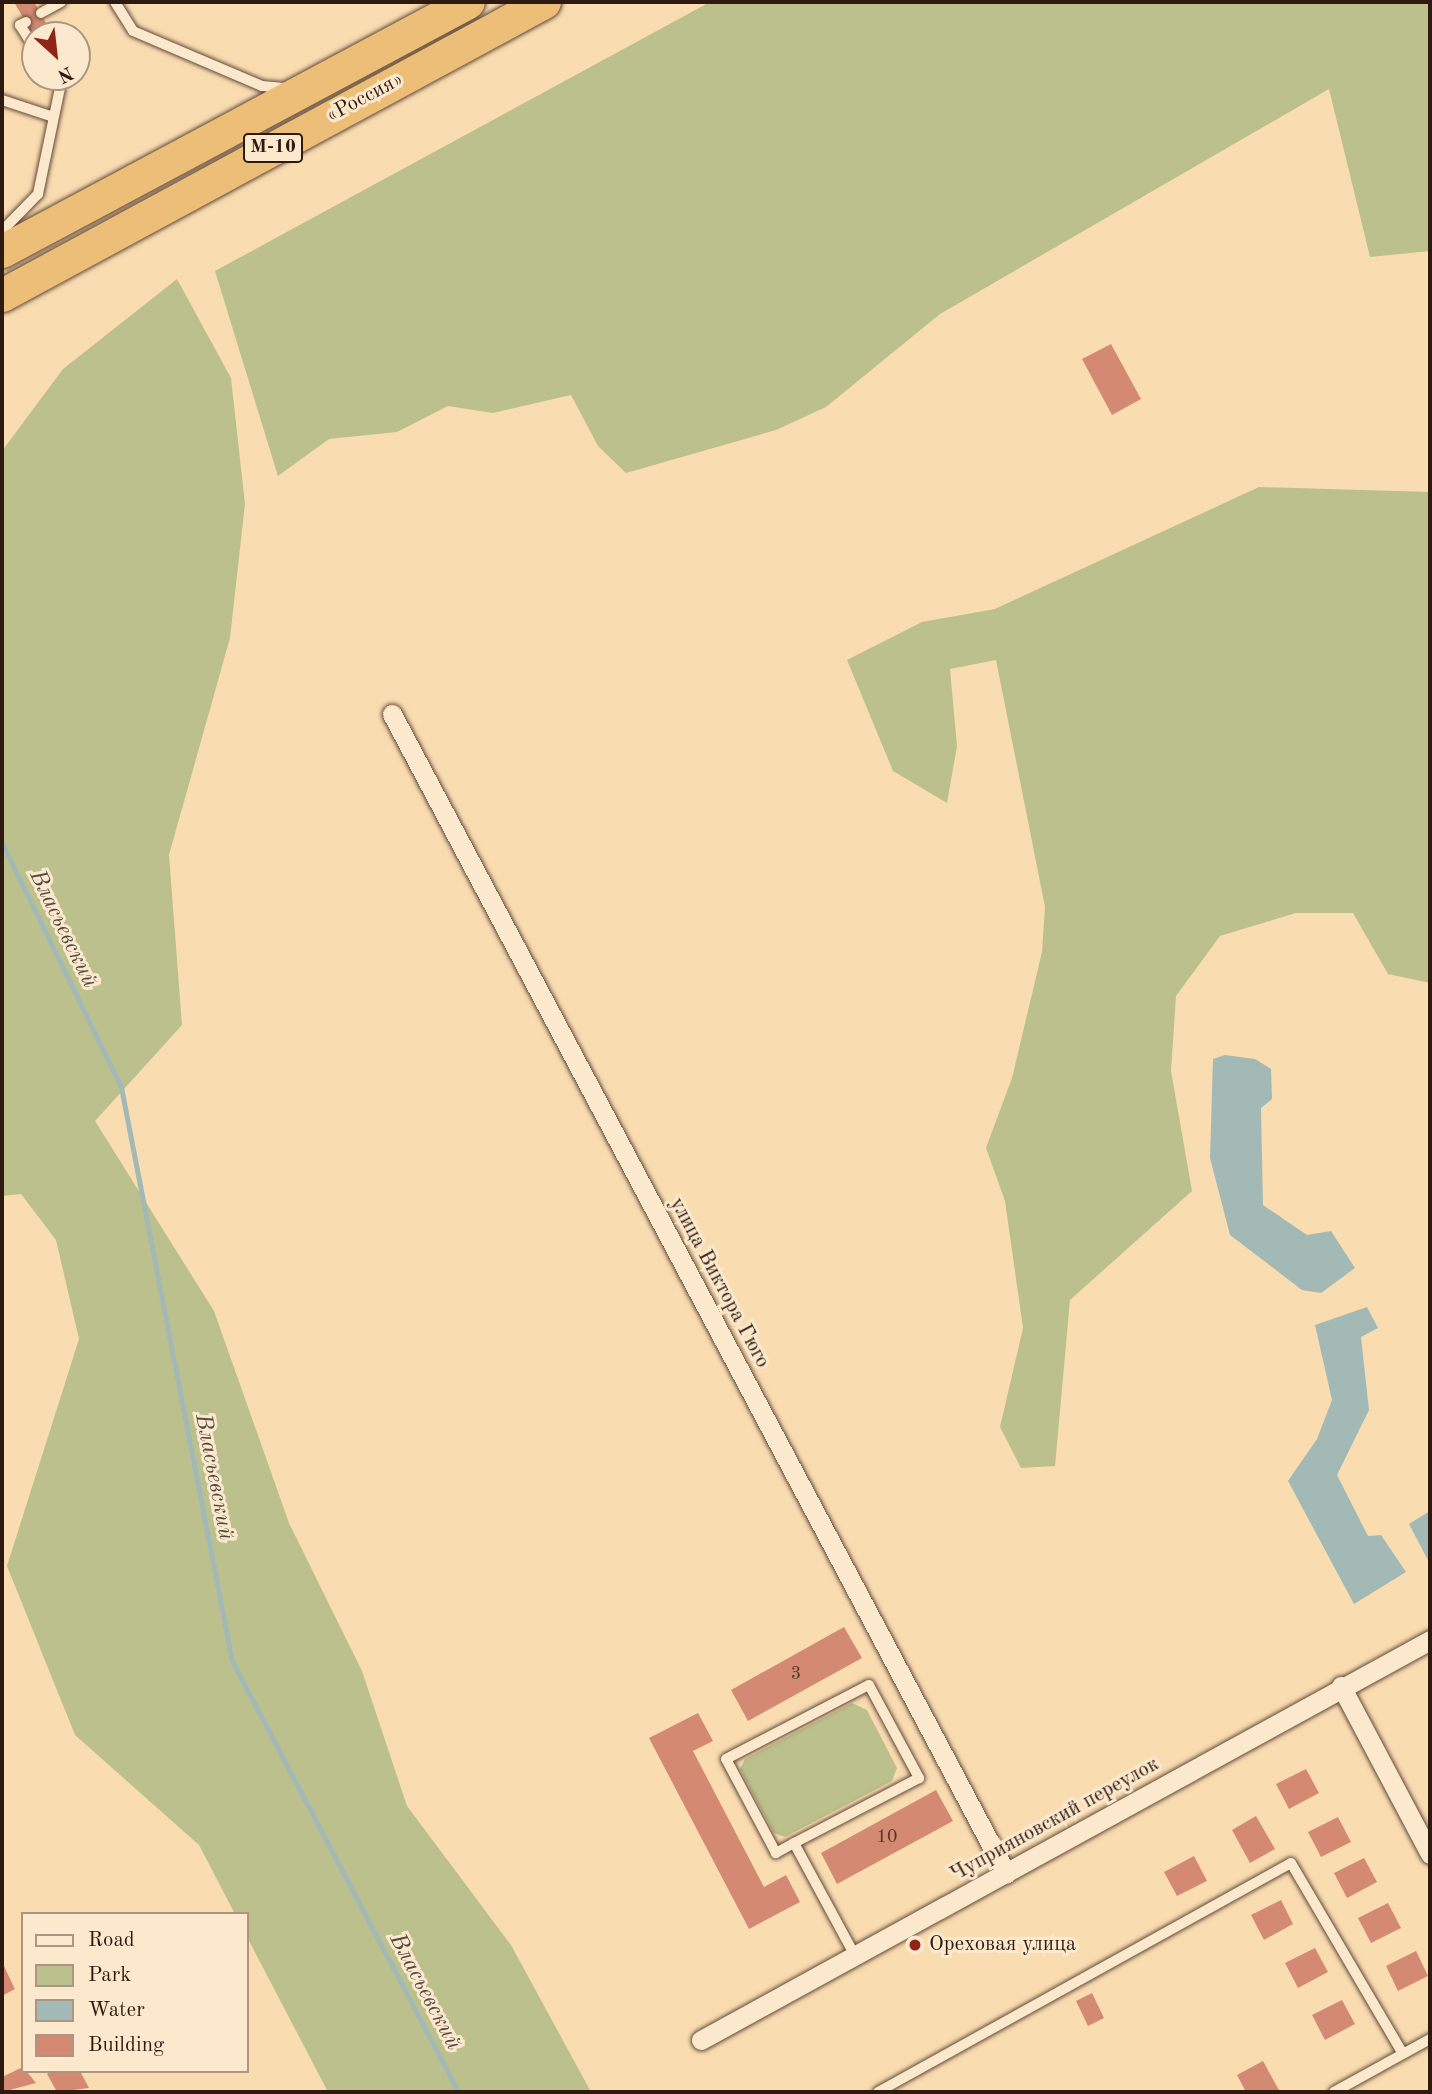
<!DOCTYPE html>
<meta charset="utf-8">
<style>
body{margin:0}
#map{position:relative;width:1432px;height:2094px;overflow:hidden;background:#fadcb1;font-family:"Old Standard TT",serif}
div>[style]{position:absolute}
.green>*{inset:0;background:#bcc08d}
.water>*{inset:0;background:#a2b9b6}
.stream>*{height:5px;margin:-2.5px;padding:0 2.5px;transform-origin:2.5px;border-radius:2.5px;background:#a2b9b6}
.building>*{inset:0;background:#d48a72}
.roads{filter:drop-shadow(0 0 2px #614a39) drop-shadow(0 0 2px #614a39)}
.lane>*{height:10px;margin:-5px;padding:0 5px;transform-origin:5px;border-radius:5px;background:#fce8cc}
.street>*{height:19px;margin:-9.5px;padding:0 9.5px;transform-origin:9.5px;border-radius:9.5px;background:#fce8cc}
.highway>*{height:33px;margin:-16.5px;padding:0 16.5px;transform-origin:16.5px;border-radius:16.5px;background:#edbe78}
.dots>*{width:19px;height:19px;translate:-50% -50%;box-sizing:border-box;border:4px solid #fce8cc;border-radius:50%}
span{translate:-50% -50%;white-space:nowrap;text-align:center;line-height:1.15;-webkit-text-stroke:6px #fce8cc;paint-order:stroke}
.number-label{font-size:18px;color:#583629}
.number-label span{-webkit-text-stroke-width:0}
.shield-label span{padding:2px 5px;background:#fce8cc;border:2px solid;border-radius:5px;-webkit-text-stroke-width:0}
.shield-label{font-size:19px;color:#2e1a11;font-weight:700}
.street-label{font-size:21px;color:#2e1a11}
.poi-label{font-size:21px;color:#2e1a11}
.left{translate:0 -50%;text-align:left}
.water-label{font-size:23px;color:#514a43;font-style:italic}
.frame{position:absolute;inset:0;border:4px solid #2e1a11;pointer-events:none}
.legend{position:absolute;left:21px;top:1912px;width:228px;height:161px;box-sizing:border-box;background:#fce8cc;border:2px solid #aa9681;margin:0;padding:9px 12px;list-style:none;font-size:21px;color:#2e1a11}
.legend li{display:flex;align-items:center;gap:14px;height:35px}
.legend b{width:35px;border:2px solid #aa9681}
.north{position:absolute;left:21px;top:21px;width:70px;height:70px;box-sizing:border-box;background:#fce8cc;border:2px solid #aa9681;border-radius:50%;rotate:153deg;font-size:19px;font-weight:700;line-height:28px;text-align:center;color:#2e1a11}
.north::after{content:'';display:block;margin:auto;width:24px;height:32px;background:#8f2418;clip-path:polygon(50% 0,100% 100%,50% 72%,0 100%)}
</style>
<div id="map">
<div class="green">
<div style="clip-path:polygon(710px 2px,1430px 2px,1430px 251px,1370px 257px,1329px 89px,940px 314px,826px 407px,776px 430px,626px 473px,598px 446px,571px 395px,493px 413px,448px 406px,397px 432px,329px 439px,278px 476px,215px 271px)"></div>
<div style="clip-path:polygon(177px 279px,231px 378px,245px 504px,230px 638px,169px 855px,182px 1025px,95px 1121px,214px 1311px,289px 1523px,362px 1671px,407px 1806px,511px 1945px,591px 2092px,328px 2092px,247px 1937px,247px 1914px,235px 1914px,199px 1845px,75px 1735px,7px 1566px,79px 1339px,56px 1240px,21px 1194px,2px 1196px,2px 451px,63px 369px)"></div>
<div style="clip-path:polygon(1259px 487px,1430px 492px,1430px 983px,1388px 974px,1353px 913px,1296px 913px,1220px 936px,1176px 996px,1171px 1071px,1192px 1191px,1070px 1300px,1055px 1466px,1021px 1468px,1000px 1427px,1023px 1328px,1005px 1201px,986px 1148px,1012px 1078px,1042px 952px,1045px 907px,996px 660px,950px 669px,957px 746px,947px 803px,893px 771px,847px 660px,922px 622px,995px 609px)"></div>
<div style="clip-path:polygon(852px 1703px,867px 1710px,897px 1768px,892px 1781px,785px 1837px,774px 1833px,740px 1769px,745px 1759px)"></div>
</div>
<div class="water">
<div style="clip-path:polygon(1225px 1055px,1255px 1059px,1271px 1069px,1272px 1099px,1261px 1108px,1263px 1205px,1307px 1235px,1331px 1231px,1355px 1268px,1321px 1293px,1302px 1290px,1230px 1235px,1210px 1158px,1213px 1059px)"></div>
<div style="clip-path:polygon(1367px 1307px,1378px 1328px,1361px 1337px,1369px 1410px,1337px 1475px,1368px 1536px,1381px 1535px,1406px 1572px,1354px 1604px,1288px 1481px,1317px 1439px,1332px 1400px,1315px 1325px)"></div>
<div style="clip-path:polygon(1430px 1511px,1430px 1564px,1409px 1524px)"></div>
</div>
<div class="stream">
<div style="left:2px;top:843px;width:271px;rotate:64deg"></div>
<div style="left:121px;top:1087px;width:585px;rotate:79.06deg"></div>
<div style="left:232px;top:1661px;width:487px;rotate:62.3deg"></div>
</div>
<div class="building">
<div style="clip-path:polygon(14px 2px,34px 2px,53px 35px,33px 35px)"></div>
<div style="clip-path:polygon(1111px 344px,1141px 399px,1112px 415px,1082px 359px)"></div>
<div style="clip-path:polygon(844px 1627px,862px 1658px,748px 1721px,731px 1690px)"></div>
<div style="clip-path:polygon(698px 1713px,713px 1741px,693px 1751px,764px 1887px,786px 1875px,800px 1902px,749px 1929px,649px 1738px)"></div>
<div style="clip-path:polygon(1306px 1769px,1319px 1793px,1289px 1809px,1276px 1784px)"></div>
<div style="clip-path:polygon(936px 1790px,953px 1821px,837px 1884px,821px 1853px)"></div>
<div style="clip-path:polygon(1256px 1816px,1275px 1849px,1250px 1863px,1232px 1830px)"></div>
<div style="clip-path:polygon(1338px 1817px,1351px 1842px,1321px 1857px,1308px 1832px)"></div>
<div style="clip-path:polygon(1194px 1856px,1207px 1881px,1177px 1896px,1164px 1872px)"></div>
<div style="clip-path:polygon(1364px 1858px,1377px 1882px,1347px 1898px,1334px 1873px)"></div>
<div style="clip-path:polygon(1281px 1900px,1293px 1924px,1264px 1940px,1251px 1915px)"></div>
<div style="clip-path:polygon(1388px 1903px,1401px 1928px,1371px 1943px,1358px 1918px)"></div>
<div style="clip-path:polygon(1315px 1948px,1328px 1972px,1298px 1988px,1285px 1963px)"></div>
<div style="clip-path:polygon(1416px 1951px,1428px 1976px,1398px 1991px,1386px 1966px)"></div>
<div style="clip-path:polygon(2px 1962px,15px 1989px,2px 1996px)"></div>
<div style="clip-path:polygon(1092px 1993px,1104px 2018px,1088px 2026px,1076px 2001px)"></div>
<div style="clip-path:polygon(1342px 2000px,1355px 2024px,1325px 2040px,1312px 2015px)"></div>
<div style="clip-path:polygon(1263px 2061px,1280px 2092px,1246px 2092px,1237px 2075px)"></div>
<div style="clip-path:polygon(23px 2067px,36px 2083px,2px 2092px,2px 2077px)"></div>
<div style="clip-path:polygon(52px 2071px,80px 2071px,89px 2088px,57px 2092px,47px 2074px)"></div>
</div>
<div class="roads">
<div class="lane">
<div style="left:115px;top:2px;width:34px;rotate:58deg"></div>
<div style="left:133px;top:31px;width:140px;rotate:23.1deg"></div>
<div style="left:262px;top:86px;width:22px;rotate:5deg"></div>
<div style="left:41px;top:13px;width:23px;rotate:-29deg"></div>
<div style="left:26px;top:22px;width:7px;rotate:153deg"></div>
<div style="left:20px;top:25px;width:28px;rotate:58deg"></div>
<div style="left:2px;top:100px;width:51px;rotate:18.4deg"></div>
<div style="left:2px;top:231px;width:52px;rotate:-45.8deg"></div>
<div style="left:38px;top:194px;width:108px;rotate:-78.3deg"></div>
<div style="left:60px;top:88px;width:13px;rotate:-122deg"></div>
<div style="left:794px;top:1843px;width:21px;rotate:151deg"></div>
<div style="left:776px;top:1853px;width:106px;rotate:-118deg"></div>
<div style="left:726px;top:1759px;width:161px;rotate:-27.4deg"></div>
<div style="left:869px;top:1685px;width:106px;rotate:61.7deg"></div>
<div style="left:919px;top:1778px;width:141px;rotate:152.5deg"></div>
<div style="left:794px;top:1843px;width:126px;rotate:61.6deg"></div>
<div style="left:878px;top:2092px;width:472px;rotate:-29deg"></div>
<div style="left:1291px;top:1863px;width:221px;rotate:59.6deg"></div>
<div style="left:1334px;top:2092px;width:110px;rotate:-28.9deg"></div>
</div>
<div class="street">
<div style="left:392px;top:714px;width:1312px;rotate:62.09deg"></div>
<div style="left:1341px;top:1686px;width:190px;rotate:62.1deg"></div>
<div style="left:701px;top:2040px;width:832px;rotate:-28.75deg"></div>
</div>
<div class="highway">
<div style="left:2px;top:251px;width:528px;rotate:-28.12deg"></div>
<div style="left:2px;top:295px;width:616px;rotate:-28.4deg"></div>
</div>
</div>
<div class="dots">
<div style="left:915px;top:1945px;background:#8f2418"></div>
</div>
<div class="number-label">
<span style="left:796px;top:1674px">3</span>
<span style="left:887px;top:1837px">10</span>
</div>
<div class="shield-label">
<span style="left:273px;top:148px">М-10</span>
</div>
<div class="street-label">
<span style="left:365px;top:98px;rotate:-28deg">«Россия»</span>
<span style="left:719px;top:1283px;rotate:62deg">улица Виктора Гюго</span>
<span style="left:1055px;top:1820px;rotate:-29deg">Чуприяновский переулок</span>
</div>
<div class="poi-label">
<span class="left" style="left:929px;top:1945px">Ореховая улица</span>
</div>
<div class="water-label">
<span style="left:63px;top:929px;rotate:64deg">Власьевский</span>
<span style="left:214px;top:1477px;rotate:79deg">Власьевский</span>
<span style="left:425px;top:1992px;rotate:62deg">Власьевский</span>
</div>
<div class="frame"></div>
<ul class="legend">
<li><b style="height:9px;background:#fce8cc"></b>Road</li>
<li><b style="height:19px;background:#bcc08d"></b>Park</li>
<li><b style="height:19px;background:#a2b9b6"></b>Water</li>
<li><b style="height:19px;background:#d48a72"></b>Building</li>
</ul>
<div class="north">N</div>
</div>
